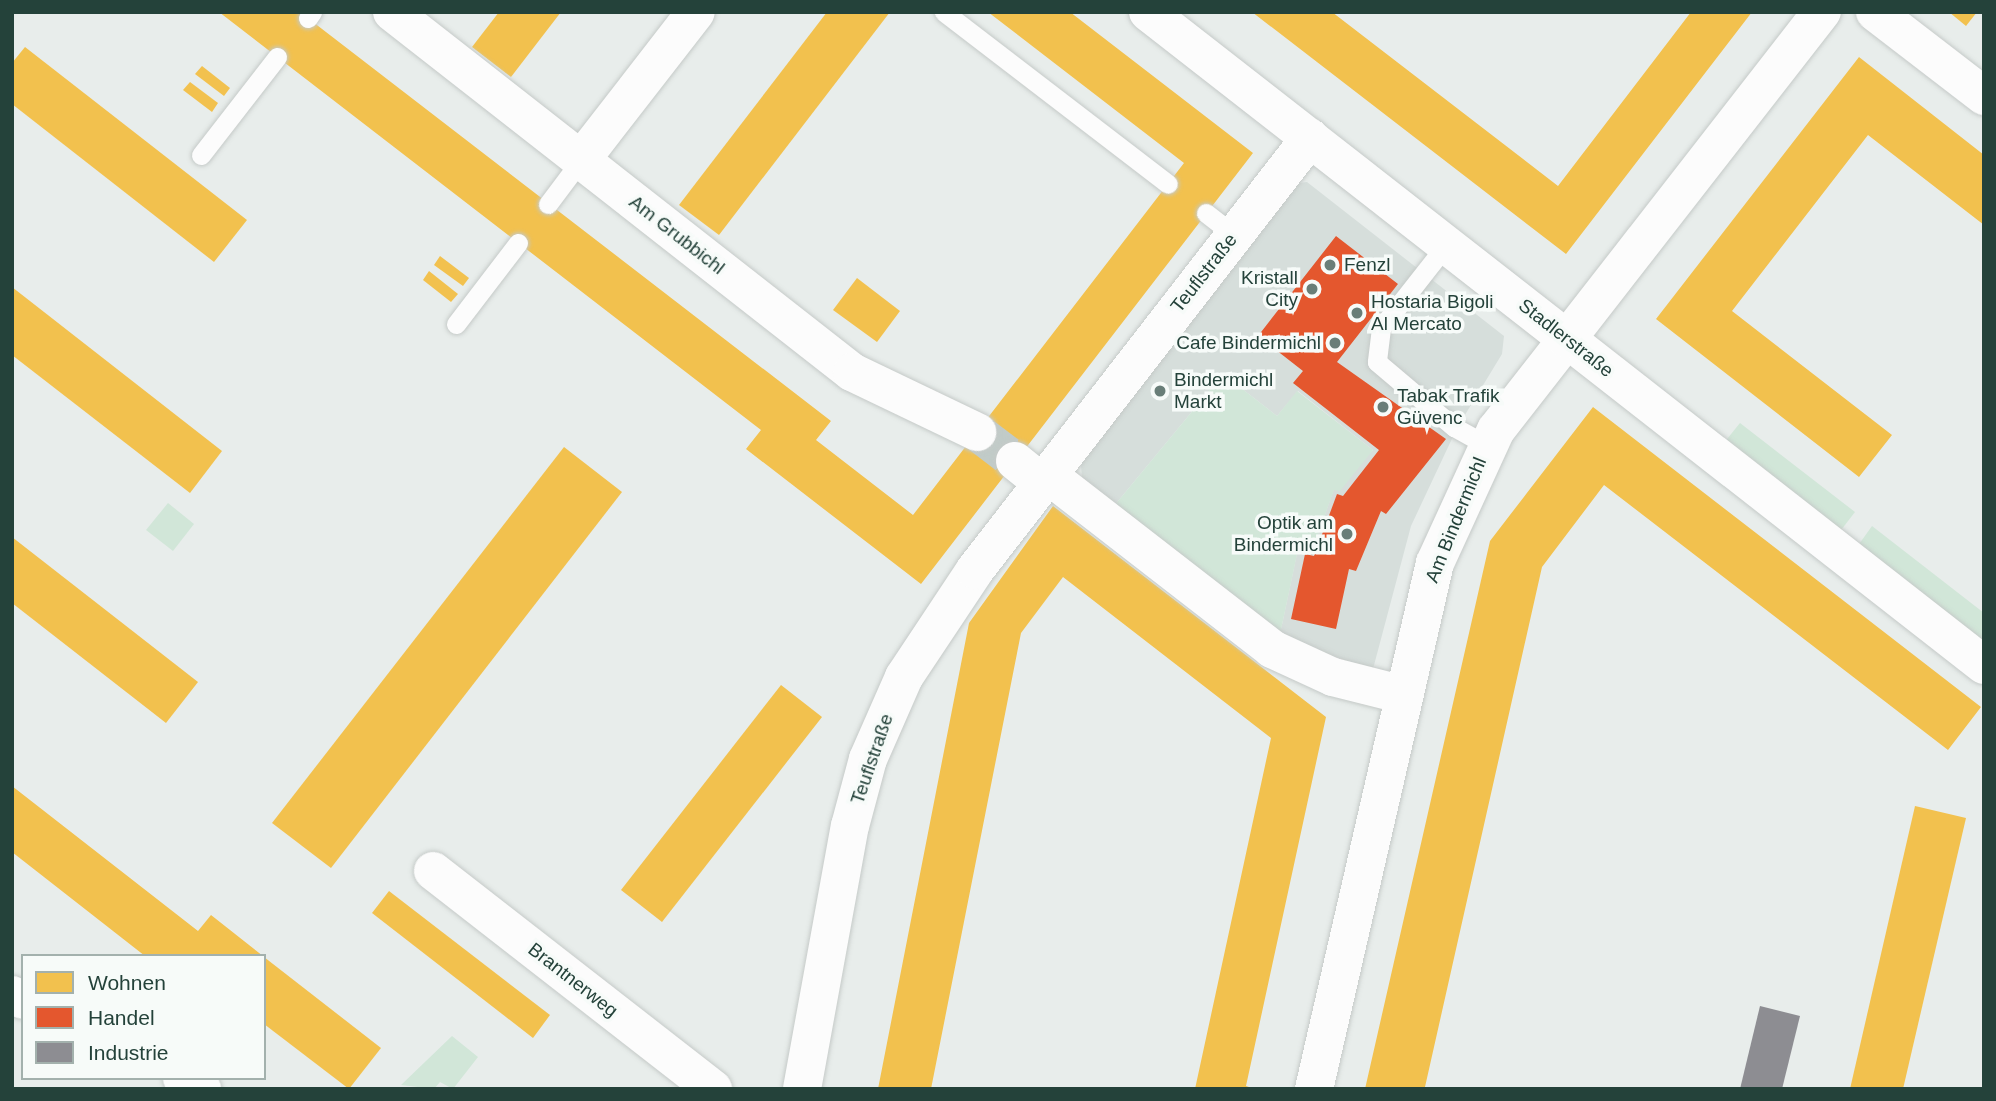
<!DOCTYPE html>
<meta charset="utf-8">
<style>
body{margin:0}
#map{position:relative;width:1996px;height:1101px;overflow:hidden;background:#e8edeb;font-family:Helvetica,sans-serif}
div>[style]{position:absolute}
.built>*{inset:0;background:#d6dedb}
.green>*{inset:0;background:#d1e6d8}
.homes>*{inset:0;background:#f2c14e}
.shops>*{inset:0;background:#e4572e}
.industry>*{inset:0;background:#8d8d92}
.street-tunnel>*{height:38px;margin-top:-19px;transform-origin:0;background:repeating-linear-gradient(90deg,#c1cbc8 0 38px,transparent 0 57px)}
.roads{filter:drop-shadow(0 0 2px #c5cac8) drop-shadow(0 0 2px #c5cac8)}
.lane>*{height:19px;margin:-9.5px;padding:0 9.5px;transform-origin:9.5px;border-radius:9.5px;background:#fcfcfc}
.street>*{height:38px;margin:-19px;padding:0 19px;transform-origin:19px;border-radius:19px;background:#fcfcfc}
.secondary>*{height:38px;margin:-19px;padding:0 19px;transform-origin:19px;border-radius:19px;background:#fcfcfc}
.dots>*{width:19px;height:19px;translate:-50% -50%;box-sizing:border-box;border:4px solid #f7fbf9;border-radius:50%}
span{translate:-50% -50%;white-space:nowrap;text-align:center;line-height:1.15;-webkit-text-stroke:7px #f7fbf9;paint-order:stroke}
.street-label{font-size:19px;color:#24423a}
.poi-label{font-size:19px;color:#24423a}
.left{translate:0 -50%;text-align:left}
.right{translate:-100% -50%;text-align:right}
.frame{position:absolute;inset:0;border:14px solid #24423a;pointer-events:none}
.legend{position:absolute;left:21px;top:954px;width:245px;height:126px;box-sizing:border-box;background:#f7fbf9;border:2px solid #a3b1ad;margin:0;padding:9px 12px;list-style:none;font-size:21px;color:#24423a}
.legend li{display:flex;align-items:center;gap:14px;height:35px}
.legend b{width:35px;border:2px solid #a3b1ad}
</style>
<div id="map">
<div class="built">
<div style="clip-path:polygon(1307px 182px,1504px 336px,1502px 354px,1457px 428px,1411px 526px,1373px 669px,1279px 639px,1299px 544px,1313px 548px,1334px 489px,1373px 450px,1298px 391px,1277px 416px,1223px 374px,1114px 506px,1082px 479px,1081px 464px,1293px 184px)"></div>
</div>
<div class="green">
<div style="clip-path:polygon(1223px 374px,1277px 416px,1297px 391px,1373px 450px,1340px 491px,1334px 490px,1313px 548px,1299px 545px,1279px 639px,1114px 506px)"></div>
<div style="clip-path:polygon(1740px 423px,1855px 512px,1838px 534px,1723px 444px)"></div>
<div style="clip-path:polygon(168px 503px,194px 524px,173px 551px,146px 530px)"></div>
<div style="clip-path:polygon(1872px 526px,1984px 613px,1984px 646px,1857px 547px)"></div>
<div style="clip-path:polygon(452px 1036px,478px 1057px,453px 1089px,440px 1082px,434px 1089px,401px 1085px)"></div>
</div>
<div class="homes">
<div style="clip-path:polygon(219px 12px,300px 12px,831px 421px,816px 440px,913px 515px,1184px 163px,988px 12px,1070px 12px,1253px 153px,921px 584px,746px 449px,761px 430px)"></div>
<div style="clip-path:polygon(499px 12px,561px 12px,511px 77px,472px 47px)"></div>
<div style="clip-path:polygon(827px 12px,890px 12px,719px 235px,679px 205px)"></div>
<div style="clip-path:polygon(1252px 12px,1332px 12px,1558px 186px,1691px 12px,1752px 12px,1566px 254px)"></div>
<div style="clip-path:polygon(1949px 12px,1977px 12px,1966px 26px)"></div>
<div style="clip-path:polygon(25px 47px,247px 220px,214px 262px,12px 104px,12px 63px)"></div>
<div style="clip-path:polygon(1859px 57px,1984px 155px,1984px 225px,1868px 135px,1732px 311px,1892px 435px,1859px 477px,1656px 319px)"></div>
<div style="clip-path:polygon(202px 66px,230px 88px,224px 96px,195px 74px)"></div>
<div style="clip-path:polygon(190px 82px,218px 103px,212px 112px,183px 90px)"></div>
<div style="clip-path:polygon(440px 256px,469px 278px,463px 286px,434px 265px)"></div>
<div style="clip-path:polygon(429px 271px,458px 294px,451px 302px,423px 280px)"></div>
<div style="clip-path:polygon(857px 278px,900px 311px,877px 342px,833px 310px)"></div>
<div style="clip-path:polygon(12px 287px,222px 451px,190px 493px,12px 355px)"></div>
<div style="clip-path:polygon(1593px 407px,1981px 707px,1948px 750px,1604px 485px,1542px 567px,1425px 1087px,1429px 1089px,1365px 1089px,1490px 541px)"></div>
<div style="clip-path:polygon(564px 447px,622px 492px,331px 868px,272px 823px)"></div>
<div style="clip-path:polygon(1053px 506px,1326px 717px,1246px 1086px,1255px 1089px,1195px 1089px,1271px 738px,1063px 577px,1021px 633px,931px 1089px,878px 1089px,969px 623px)"></div>
<div style="clip-path:polygon(12px 537px,198px 682px,166px 723px,12px 603px)"></div>
<div style="clip-path:polygon(781px 685px,822px 717px,662px 922px,621px 890px)"></div>
<div style="clip-path:polygon(12px 786px,198px 931px,211px 915px,263px 956px,145px 956px,12px 852px)"></div>
<div style="clip-path:polygon(1915px 806px,1966px 818px,1903px 1089px,1850px 1089px)"></div>
<div style="clip-path:polygon(389px 891px,550px 1015px,533px 1038px,372px 913px)"></div>
<div style="clip-path:polygon(264px 957px,381px 1048px,349px 1089px,264px 1024px)"></div>
</div>
<div class="shops">
<div style="clip-path:polygon(1336px 236px,1398px 284px,1337px 362px,1446px 439px,1386px 514px,1381px 511px,1356px 571px,1349px 569px,1336px 629px,1291px 619px,1305px 554px,1314px 556px,1337px 494px,1343px 496px,1379px 450px,1293px 383px,1303px 371px,1258px 336px)"></div>
</div>
<div class="industry">
<div style="clip-path:polygon(1760px 1006px,1800px 1016px,1782px 1089px,1740px 1089px)"></div>
</div>
<div class="street-tunnel">
<div style="left:977px;top:432px;width:48px;rotate:37.3deg"></div>
</div>
<div class="roads">
<div class="lane">
<div style="left:944px;top:12px;width:282px;rotate:37.5deg"></div>
<div style="left:308px;top:18px;width:7px;rotate:-56deg"></div>
<div style="left:201px;top:155px;width:124px;rotate:-52.2deg"></div>
<div style="left:548px;top:204px;width:55px;rotate:-53.1deg"></div>
<div style="left:1206px;top:213px;width:36px;rotate:38deg"></div>
<div style="left:1446px;top:245px;width:105px;rotate:128.1deg"></div>
<div style="left:1381px;top:328px;width:34px;rotate:97deg"></div>
<div style="left:1377px;top:362px;width:101px;rotate:40.2deg"></div>
<div style="left:1454px;top:427px;width:38px;rotate:29deg"></div>
<div style="left:456px;top:324px;width:102px;rotate:-52.6deg"></div>
</div>
<div class="street">
<div style="left:392px;top:12px;width:584px;rotate:38.05deg"></div>
<div style="left:852px;top:372px;width:139px;rotate:25.6deg"></div>
<div style="left:1875px;top:12px;width:138px;rotate:37.6deg"></div>
<div style="left:581px;top:160px;width:187px;rotate:-52.2deg"></div>
<div style="left:1015px;top:461px;width:35px;rotate:39deg"></div>
<div style="left:1048px;top:475px;width:284px;rotate:37.8deg"></div>
<div style="left:1272px;top:649px;width:67px;rotate:24.7deg"></div>
<div style="left:1333px;top:677px;width:73px;rotate:14.2deg"></div>
<div style="left:433px;top:871px;width:355px;rotate:37.9deg"></div>
<div style="left:12px;top:995px;width:12px;rotate:24deg"></div>
<div style="left:182px;top:1078px;width:23px;rotate:29deg"></div>
<div style="left:802px;top:1089px;width:267px;rotate:-79.7deg"></div>
<div style="left:850px;top:826px;width:69px;rotate:-75deg"></div>
<div style="left:868px;top:759px;width:90px;rotate:-66.3deg"></div>
<div style="left:904px;top:677px;width:128px;rotate:-56.4deg"></div>
<div style="left:975px;top:570px;width:547px;rotate:-52.21deg"></div>
<div style="left:1314px;top:1089px;width:540px;rotate:-77.05deg"></div>
<div style="left:1435px;top:563px;width:146px;rotate:-65.4deg"></div>
<div style="left:1496px;top:430px;width:115px;rotate:-52deg"></div>
<div style="left:1567px;top:339px;width:529px;rotate:38.02deg"></div>
</div>
<div class="secondary">
<div style="left:1148px;top:12px;width:531px;rotate:37.97deg"></div>
<div style="left:1567px;top:339px;width:415px;rotate:-52.1deg"></div>
</div>
</div>
<div class="dots">
<div style="left:1330px;top:265px;background:#697e78"></div>
<div style="left:1312px;top:289px;background:#697e78"></div>
<div style="left:1357px;top:313px;background:#697e78"></div>
<div style="left:1335px;top:343px;background:#697e78"></div>
<div style="left:1160px;top:391px;background:#697e78"></div>
<div style="left:1383px;top:407px;background:#697e78"></div>
<div style="left:1347px;top:534px;background:#697e78"></div>
</div>
<div class="street-label">
<span style="left:677px;top:235px;rotate:38deg">Am Grubbichl</span>
<span style="left:1204px;top:273px;rotate:-52deg">Teuflstraße</span>
<span style="left:1566px;top:338px;rotate:38deg">Stadlerstraße</span>
<span style="left:1456px;top:520px;rotate:-68deg">Am Bindermichl</span>
<span style="left:872px;top:759px;rotate:-71deg">Teuflstraße</span>
<span style="left:573px;top:980px;rotate:38deg">Brantnerweg</span>
</div>
<div class="poi-label">
<span class="left" style="left:1344px;top:265px">Fenzl</span>
<span class="right" style="left:1298px;top:289px">Kristall<br>City</span>
<span class="left" style="left:1371px;top:313px">Hostaria Bigoli<br>Al Mercato</span>
<span class="right" style="left:1321px;top:343px">Cafe Bindermichl</span>
<span class="left" style="left:1174px;top:391px">Bindermichl<br>Markt</span>
<span class="left" style="left:1397px;top:407px">Tabak Trafik<br>Güvenc</span>
<span class="right" style="left:1333px;top:534px">Optik am<br>Bindermichl</span>
</div>
<div class="frame"></div>
<ul class="legend">
<li><b style="height:19px;background:#f2c14e"></b>Wohnen</li>
<li><b style="height:19px;background:#e4572e"></b>Handel</li>
<li><b style="height:19px;background:#8d8d92"></b>Industrie</li>
</ul>
</div>
